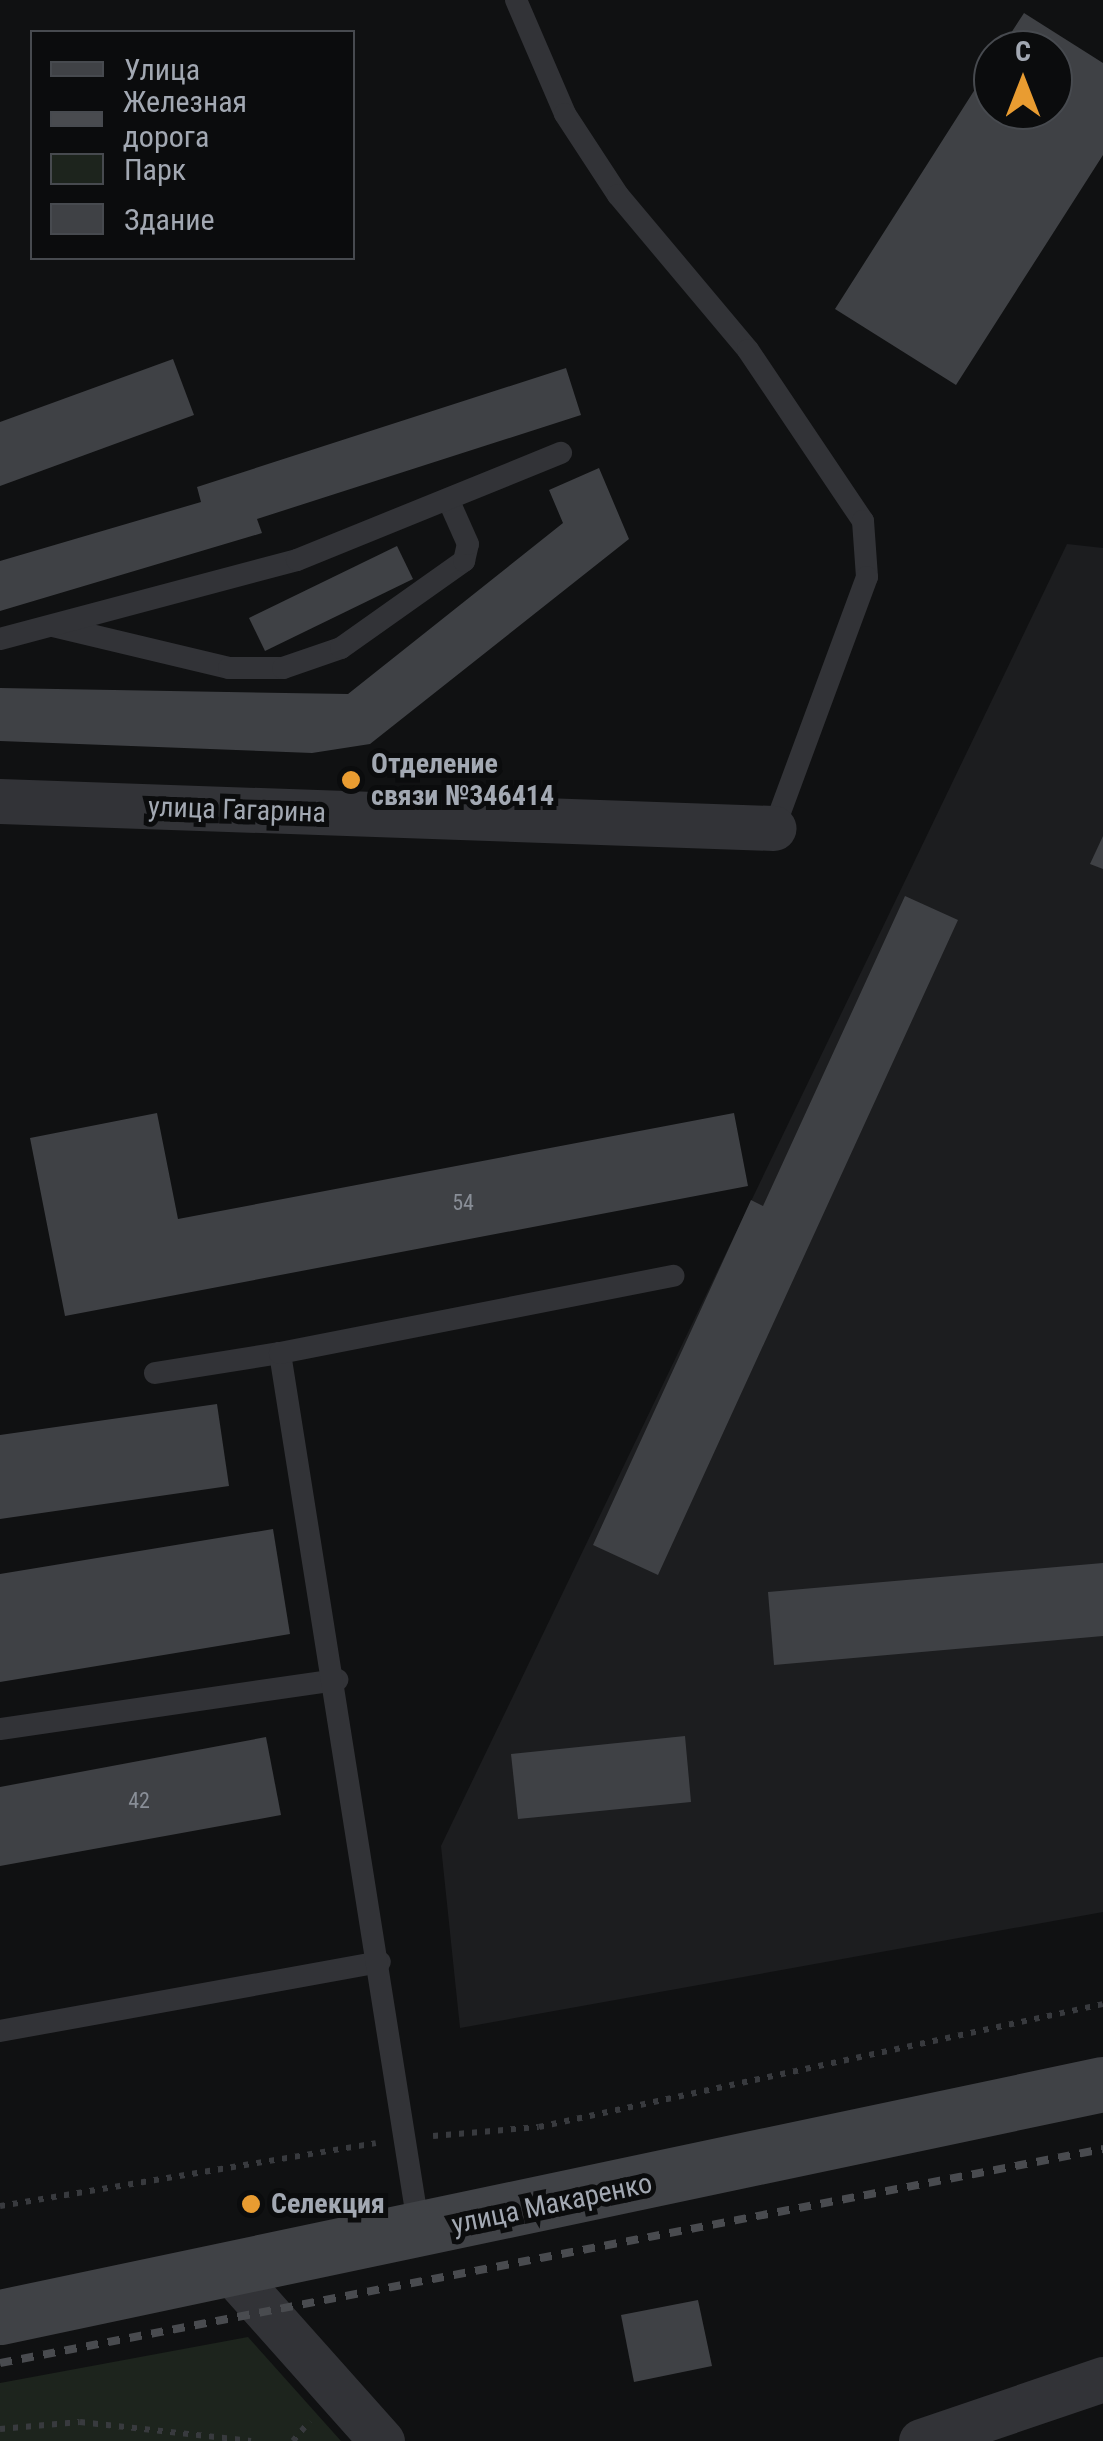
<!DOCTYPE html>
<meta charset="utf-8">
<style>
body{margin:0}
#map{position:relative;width:1103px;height:2441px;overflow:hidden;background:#101112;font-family:"Roboto Condensed",sans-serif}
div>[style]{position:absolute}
.built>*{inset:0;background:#1c1d1f}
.green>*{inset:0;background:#1d241d}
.building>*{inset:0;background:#3f4145}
.path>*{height:6px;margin-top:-3px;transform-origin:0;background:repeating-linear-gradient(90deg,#383a3e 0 5px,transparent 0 13px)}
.service>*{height:22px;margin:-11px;padding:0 11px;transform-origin:11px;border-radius:11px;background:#323337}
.minor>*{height:45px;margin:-22.5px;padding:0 22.5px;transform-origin:22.5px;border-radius:22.5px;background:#323337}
.secondary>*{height:55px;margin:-27.5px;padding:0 27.5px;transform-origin:27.5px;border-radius:27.5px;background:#404246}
.rail>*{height:8px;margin-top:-4px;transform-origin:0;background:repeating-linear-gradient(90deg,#494b4f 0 12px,transparent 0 22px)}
.dots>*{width:28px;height:28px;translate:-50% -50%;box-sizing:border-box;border:5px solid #0b0c0d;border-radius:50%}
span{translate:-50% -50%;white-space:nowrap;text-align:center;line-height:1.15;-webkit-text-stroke:10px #0b0c0d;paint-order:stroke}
.number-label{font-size:22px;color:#898e97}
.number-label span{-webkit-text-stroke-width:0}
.poi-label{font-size:28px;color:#a2a8b2;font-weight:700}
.left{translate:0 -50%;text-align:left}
.street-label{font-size:28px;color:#a2a8b2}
.legend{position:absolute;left:30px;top:30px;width:325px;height:230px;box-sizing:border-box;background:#0b0c0d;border:2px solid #474a4f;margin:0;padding:12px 18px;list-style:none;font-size:30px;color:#a2a8b2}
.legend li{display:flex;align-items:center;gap:20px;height:50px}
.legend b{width:50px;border:2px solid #474a4f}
.north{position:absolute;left:973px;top:30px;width:100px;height:100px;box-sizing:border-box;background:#0b0c0d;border:2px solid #474a4f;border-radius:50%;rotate:0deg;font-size:28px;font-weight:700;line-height:40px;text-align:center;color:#a2a8b2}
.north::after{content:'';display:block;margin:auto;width:35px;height:45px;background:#e99c31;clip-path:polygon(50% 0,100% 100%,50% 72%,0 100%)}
</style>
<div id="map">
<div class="built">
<div style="clip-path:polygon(1067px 544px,1103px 548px,1103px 1912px,460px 2028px,441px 1846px)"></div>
</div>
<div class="green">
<div style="clip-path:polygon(248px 2337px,341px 2441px,0 2441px,0 2383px)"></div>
</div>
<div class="building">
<div style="clip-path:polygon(1024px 13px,1103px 63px,1103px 155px,956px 385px,835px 309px,993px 61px,993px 110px,1053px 110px,1053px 50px,1000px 50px)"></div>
<div style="clip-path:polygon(173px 359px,194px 415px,0 486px,0 422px)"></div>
<div style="clip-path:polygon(566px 368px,581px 415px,257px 519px,262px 533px,0 611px,0 561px,201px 502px,197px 487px)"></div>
<div style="clip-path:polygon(599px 468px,629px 539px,370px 744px,312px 753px,0 741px,0 688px,348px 694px,563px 523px,549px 490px)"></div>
<div style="clip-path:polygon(397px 546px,413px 579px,265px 651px,249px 618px)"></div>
<div style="clip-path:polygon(1103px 836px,1103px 869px,1090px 864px)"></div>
<div style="clip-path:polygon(905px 896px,958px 920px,658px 1575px,593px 1545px,751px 1200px,763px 1206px)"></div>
<div style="clip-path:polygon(157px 1113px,178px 1219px,734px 1113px,748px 1186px,65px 1316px,30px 1138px)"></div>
<div style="clip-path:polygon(217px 1404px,229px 1486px,0 1519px,0 1435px)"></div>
<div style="clip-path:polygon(273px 1529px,290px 1634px,0 1682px,0 1574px)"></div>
<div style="clip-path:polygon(1103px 1563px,1103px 1636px,774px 1665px,768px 1592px)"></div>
<div style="clip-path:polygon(685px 1736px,691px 1802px,518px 1819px,511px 1754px)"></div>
<div style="clip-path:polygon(266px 1737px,281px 1815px,0 1866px,0 1787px)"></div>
<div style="clip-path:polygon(698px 2300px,712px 2366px,634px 2382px,621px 2315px)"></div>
</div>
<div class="path">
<div style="left:433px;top:2136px;width:106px;rotate:-4.9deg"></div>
<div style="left:539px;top:2127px;width:577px;rotate:-12.3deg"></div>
<div style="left:0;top:2206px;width:381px;rotate:-9.5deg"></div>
<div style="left:0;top:2429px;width:80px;rotate:-5deg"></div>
<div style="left:80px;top:2422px;width:172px;rotate:6.3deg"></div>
<div style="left:293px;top:2441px;width:26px;rotate:-50deg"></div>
</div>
<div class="service">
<div style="left:516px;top:0;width:124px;rotate:66.7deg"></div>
<div style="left:565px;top:114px;width:97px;rotate:56.8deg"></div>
<div style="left:618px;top:195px;width:202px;rotate:50deg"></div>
<div style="left:748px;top:350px;width:206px;rotate:56.1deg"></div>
<div style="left:863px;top:521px;width:56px;rotate:85.9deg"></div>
<div style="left:867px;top:577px;width:268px;rotate:110.3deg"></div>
<div style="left:53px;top:626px;width:181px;rotate:13.4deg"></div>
<div style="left:229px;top:668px;width:54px"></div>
<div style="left:283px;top:668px;width:61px;rotate:-19deg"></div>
<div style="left:341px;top:648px;width:151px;rotate:-35.3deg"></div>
<div style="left:464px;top:561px;width:17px;rotate:-77deg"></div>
<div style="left:468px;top:544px;width:49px;rotate:-114deg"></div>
<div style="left:0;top:639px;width:307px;rotate:-14.9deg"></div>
<div style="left:297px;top:560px;width:285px;rotate:-22.1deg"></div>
<div style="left:155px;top:1373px;width:127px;rotate:-9.1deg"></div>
<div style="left:0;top:1729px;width:341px;rotate:-8.3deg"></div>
<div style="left:0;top:2031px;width:386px;rotate:-10.3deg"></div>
<div style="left:419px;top:2230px;width:888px;rotate:-99.01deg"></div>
<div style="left:280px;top:1353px;width:401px;rotate:-11.1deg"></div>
</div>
<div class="minor">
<div style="left:0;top:801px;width:774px;rotate:2deg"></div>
<div style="left:233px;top:2274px;width:224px;rotate:48.3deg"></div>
<div style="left:921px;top:2441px;width:192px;rotate:-18.8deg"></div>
</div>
<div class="secondary">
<div style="left:0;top:2317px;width:1127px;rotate:-11.93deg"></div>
</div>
<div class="rail">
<div style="left:0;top:2363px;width:1124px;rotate:-10.98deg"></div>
</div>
<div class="dots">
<div style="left:351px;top:780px;background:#e99c31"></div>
<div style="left:251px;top:2204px;background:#e99c31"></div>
</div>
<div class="number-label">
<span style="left:463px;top:1203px">54</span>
<span style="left:139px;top:1801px">42</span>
</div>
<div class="poi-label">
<span class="left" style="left:371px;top:780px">Отделение<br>связи №346414</span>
<span class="left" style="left:271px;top:2204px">Селекция</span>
</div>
<div class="street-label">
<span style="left:237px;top:810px;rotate:2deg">улица Гагарина</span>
<span style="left:552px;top:2204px;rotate:-12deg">улица Макаренко</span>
</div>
<ul class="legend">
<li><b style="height:12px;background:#404246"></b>Улица</li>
<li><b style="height:12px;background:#494b4f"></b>Железная дорога</li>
<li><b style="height:28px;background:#1d241d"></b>Парк</li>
<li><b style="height:28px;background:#3f4145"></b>Здание</li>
</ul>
<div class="north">С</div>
</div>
